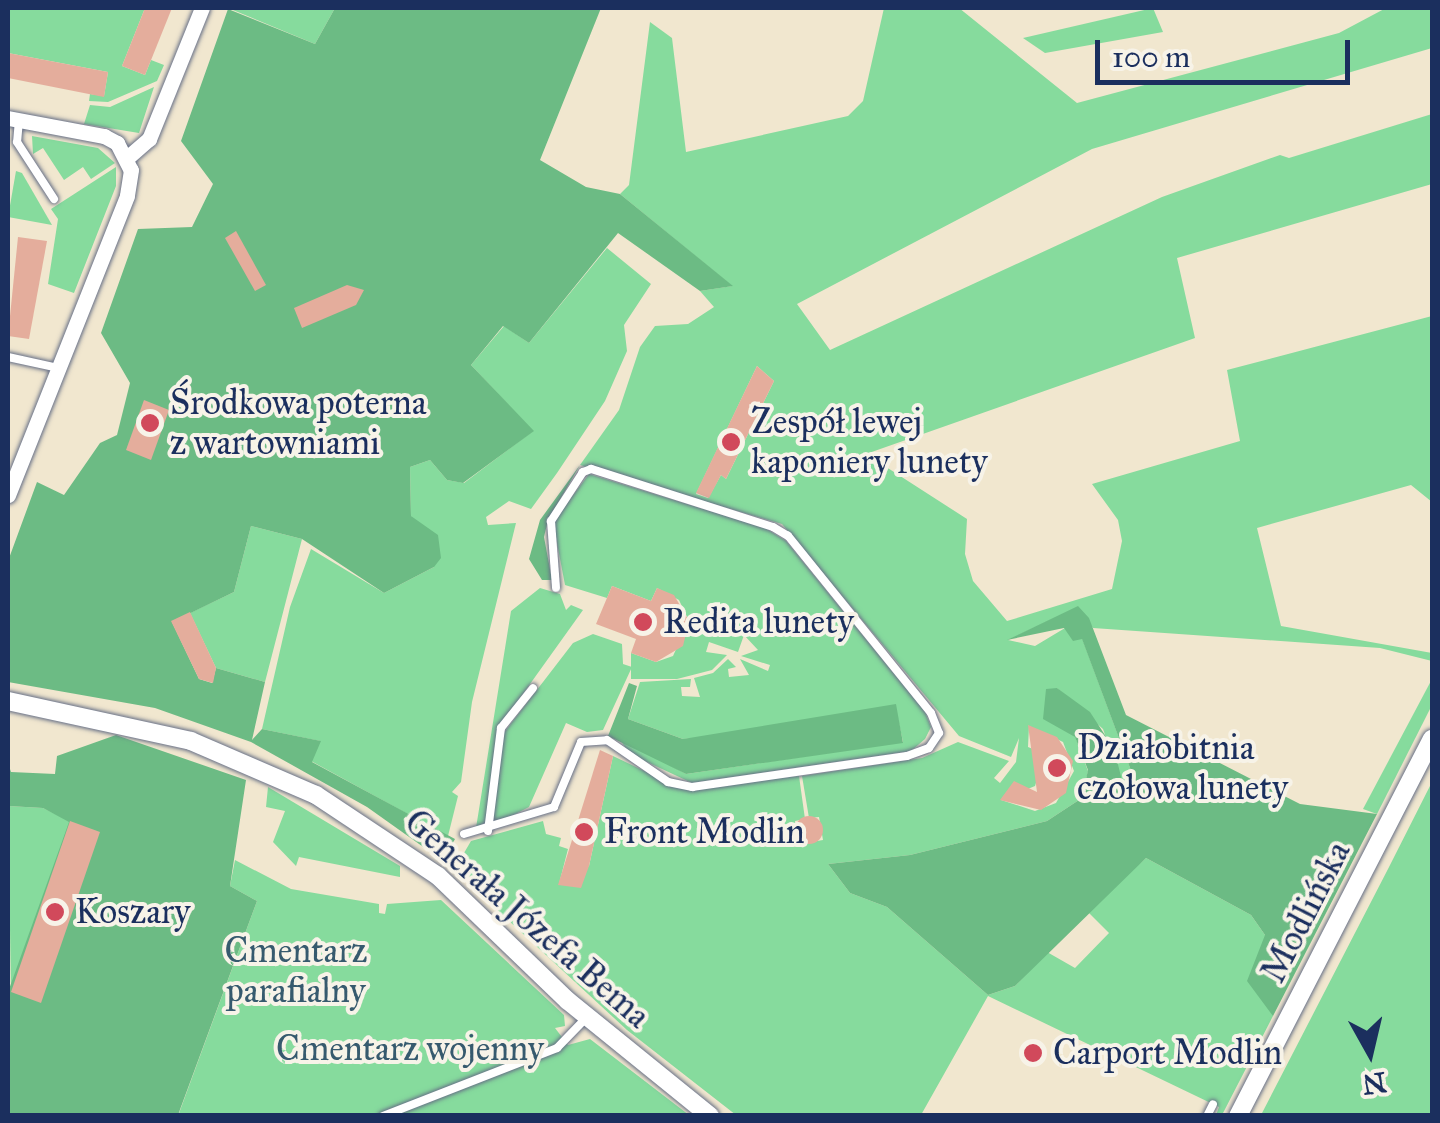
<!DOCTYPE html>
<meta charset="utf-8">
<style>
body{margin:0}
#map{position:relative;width:1440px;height:1123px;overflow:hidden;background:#f1e7cf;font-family:"IM FELL Great Primer",serif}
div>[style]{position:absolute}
.green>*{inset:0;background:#86db9d}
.forest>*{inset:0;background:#6cbb84}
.building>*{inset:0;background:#e4ad9c}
.round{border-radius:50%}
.roads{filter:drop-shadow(0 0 2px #666f86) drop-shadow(0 0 2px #666f86)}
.service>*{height:8px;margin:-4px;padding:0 4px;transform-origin:4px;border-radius:4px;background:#fff}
.minor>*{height:15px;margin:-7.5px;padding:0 7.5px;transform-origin:7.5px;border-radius:7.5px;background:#fff}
.tertiary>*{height:18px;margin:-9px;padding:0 9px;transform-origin:9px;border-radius:9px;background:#fff}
.dots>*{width:28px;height:28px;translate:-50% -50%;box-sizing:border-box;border:5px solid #f7f3e8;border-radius:50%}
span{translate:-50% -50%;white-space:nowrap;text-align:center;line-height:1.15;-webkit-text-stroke:8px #f7f3e8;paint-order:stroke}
.poi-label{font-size:35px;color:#1b2f5e}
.left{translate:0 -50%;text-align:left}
.street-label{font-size:35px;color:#1b2f5e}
.park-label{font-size:35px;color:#365a6e}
.frame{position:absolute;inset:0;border:10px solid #1b2f5e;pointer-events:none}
.north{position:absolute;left:1320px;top:1003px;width:100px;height:100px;-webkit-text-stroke:8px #f7f3e8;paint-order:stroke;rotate:172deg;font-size:28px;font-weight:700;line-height:40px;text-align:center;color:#1b2f5e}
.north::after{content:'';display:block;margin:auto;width:35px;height:45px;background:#1b2f5e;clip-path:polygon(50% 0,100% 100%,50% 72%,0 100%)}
.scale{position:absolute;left:1095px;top:40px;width:255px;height:45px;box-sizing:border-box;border:5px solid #1b2f5e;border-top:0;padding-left:12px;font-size:30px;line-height:35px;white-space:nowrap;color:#1b2f5e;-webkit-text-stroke:8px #f7f3e8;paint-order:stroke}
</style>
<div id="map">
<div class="green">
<div style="clip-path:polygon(8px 8px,145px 8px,122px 66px,145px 75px,151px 60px,164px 65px,157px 81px,108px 102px,89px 101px,90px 94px,104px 96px,108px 72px,8px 53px)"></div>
<div style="clip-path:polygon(228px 8px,335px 8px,315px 44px)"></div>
<div style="clip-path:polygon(evenodd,884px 8px,959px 8px,1077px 103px,1339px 33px,1386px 8px,1432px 8px,1432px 48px,1092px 149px,797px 304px,830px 350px,1162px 197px,1280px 155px,1289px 158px,1432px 114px,1432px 184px,1177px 258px,1195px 338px,866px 454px,967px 519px,965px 554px,973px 581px,1007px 621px,1112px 589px,1122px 541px,1118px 520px,1092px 484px,1240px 441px,1227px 370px,1432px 316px,1432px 502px,1411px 485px,1257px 528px,1281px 626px,1432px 653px,1432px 661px,1380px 648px,1093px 628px,1078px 607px,1008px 640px,1035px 646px,1065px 628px,1082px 638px,1139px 792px,1125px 792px,1103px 729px,1057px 688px,1088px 771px,1082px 798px,1047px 821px,910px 855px,828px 864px,850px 893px,887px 907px,988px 995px,1015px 986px,1047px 952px,1075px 968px,1109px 933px,1087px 911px,1146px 858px,1251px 915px,1265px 935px,1273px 1016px,1222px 1115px,1216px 1115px,1219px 1107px,988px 996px,921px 1115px,736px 1115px,627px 1030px,454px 870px,471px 841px,543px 821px,546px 834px,561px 838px,559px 846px,568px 849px,559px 884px,589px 866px,613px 756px,682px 789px,799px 776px,805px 819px,795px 821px,799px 844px,823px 840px,819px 817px,809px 818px,802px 776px,922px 758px,958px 742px,1009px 761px,994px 778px,1000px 783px,1016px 762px,1019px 738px,1011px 757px,959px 736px,782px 524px,580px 465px,619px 410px,640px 347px,655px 326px,688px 324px,714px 307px,700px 291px,732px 286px,620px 194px,629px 185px,650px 22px,672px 38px,686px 152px,848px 116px,863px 101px,884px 8px,757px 366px,774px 381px,726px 479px,721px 475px,708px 498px,696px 494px,757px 366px,884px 8px,1029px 726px,1063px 742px,1074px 771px,1056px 803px,1035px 811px,1001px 800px,1035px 786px,1045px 754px,1028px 747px,1029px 726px)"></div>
<div style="clip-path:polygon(1153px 8px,1163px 32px,1045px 53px,1023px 38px)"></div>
<div style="clip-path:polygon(154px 87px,139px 133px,84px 124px,90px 105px,110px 107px)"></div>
<div style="clip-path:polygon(32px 136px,98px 148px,115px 163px,91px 179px,83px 167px,64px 180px,43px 148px,33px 154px)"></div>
<div style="clip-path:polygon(116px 167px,116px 186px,74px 293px,48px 284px,58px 219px,51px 209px)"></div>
<div style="clip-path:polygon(16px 171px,22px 173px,52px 225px,8px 217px)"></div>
<div style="clip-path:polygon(607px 248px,651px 284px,624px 325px,627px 351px,605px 401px,557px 473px,531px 509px,509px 501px,486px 517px,488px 525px,516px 523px,472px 702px,461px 782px,452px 792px,458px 796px,448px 836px,311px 761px,320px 741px,262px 729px,290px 607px,311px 549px,384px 593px,434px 567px,411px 516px,410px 467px,430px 460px,447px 480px,464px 483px,533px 431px,471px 365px,504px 326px,529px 343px)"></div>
<div style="clip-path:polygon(589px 474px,765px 528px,786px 541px,925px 712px,931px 727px,925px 739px,911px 751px,692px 783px,630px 754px,618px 737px,686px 774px,903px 742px,895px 705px,711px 737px,683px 739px,628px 719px,640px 682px,691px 679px,690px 687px,681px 687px,682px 696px,700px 697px,694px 678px,713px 673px,728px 659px,736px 667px,728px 669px,729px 677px,749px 675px,740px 659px,768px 671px,770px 665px,741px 656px,758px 650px,744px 635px,738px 652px,709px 642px,706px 652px,727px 655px,712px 670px,677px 679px,631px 679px,631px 653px,656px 662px,673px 656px,689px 621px,679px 600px,657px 588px,651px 601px,612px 586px,607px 598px,565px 585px,553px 522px)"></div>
<div style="clip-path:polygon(251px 526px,302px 539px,265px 682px,216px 668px,190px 613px,234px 592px)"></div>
<div style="clip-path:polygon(540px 588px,560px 594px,566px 610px,571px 605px,583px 610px,500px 726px,486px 822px,476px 828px,511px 611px)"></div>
<div style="clip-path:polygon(593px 634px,622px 644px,623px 664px,632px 667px,603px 730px,587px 732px,566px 723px,529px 807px,492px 826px,503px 734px,573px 643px)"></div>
<div style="clip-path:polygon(1432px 679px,1432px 705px,1377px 814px,1363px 809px)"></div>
<div style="clip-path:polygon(1432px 782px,1432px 1115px,1261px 1115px,1388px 869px)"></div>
<div style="clip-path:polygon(268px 787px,400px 866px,400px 877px,299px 857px,296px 866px,273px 842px,285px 811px,266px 807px)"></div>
<div style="clip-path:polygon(8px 806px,43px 808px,70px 821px,11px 992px)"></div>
<div style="clip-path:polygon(235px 860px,291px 889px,379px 904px,379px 913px,385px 914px,387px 904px,441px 900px,564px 1015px,565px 1026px,555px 1028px,568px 1045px,590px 1039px,689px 1115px,178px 1116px,257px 901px,230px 886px)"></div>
</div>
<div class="forest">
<div style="clip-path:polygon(335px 8px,601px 8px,540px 160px,586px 187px,620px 194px,733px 286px,700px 291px,618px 233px,529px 343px,503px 326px,471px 365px,534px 431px,463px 483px,447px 480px,430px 460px,410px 467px,411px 516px,438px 535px,441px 558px,434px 567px,384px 593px,302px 539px,251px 526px,234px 592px,172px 622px,199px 679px,212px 683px,216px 668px,265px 682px,252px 740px,262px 729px,321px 741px,312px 762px,455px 839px,443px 861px,367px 807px,251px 742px,155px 708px,8px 682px,8px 561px,37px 482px,64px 495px,100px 443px,117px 435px,130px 383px,101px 333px,138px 229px,192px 227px,213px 184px,181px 141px,228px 9px,315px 44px)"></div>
<div style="clip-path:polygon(580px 465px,548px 520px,544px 537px,552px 580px,542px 580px,529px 559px,540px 520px)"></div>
<div style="clip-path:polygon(1078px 606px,1089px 618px,1126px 715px,1300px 804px,1377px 814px,1273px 1016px,1247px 981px,1265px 935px,1251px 915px,1146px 858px,1015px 986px,988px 995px,887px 907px,850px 893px,828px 864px,910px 855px,1047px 821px,1082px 798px,1088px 770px,1075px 737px,1043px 719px,1046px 689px,1057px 688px,1090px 712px,1114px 749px,1125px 792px,1139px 792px,1082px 639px,1073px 641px,1064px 628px,1007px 640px)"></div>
<div style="clip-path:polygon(629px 683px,637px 686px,628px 719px,683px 739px,896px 704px,903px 743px,686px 774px,608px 736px)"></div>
<div style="clip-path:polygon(116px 735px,246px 780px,230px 886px,257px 901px,178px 1115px,8px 1115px,8px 992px,69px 822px,43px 808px,8px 806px,8px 763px,11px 772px,55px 774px,57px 756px)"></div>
</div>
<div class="building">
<div style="clip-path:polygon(145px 8px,172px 8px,145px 75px,122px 66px)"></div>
<div style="clip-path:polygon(8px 53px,108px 72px,104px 97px,8px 78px)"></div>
<div style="clip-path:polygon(236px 231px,266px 285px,255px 291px,225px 238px)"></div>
<div style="clip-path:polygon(18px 237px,47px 241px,29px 339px,8px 336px)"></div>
<div style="clip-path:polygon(347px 285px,364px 290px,356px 305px,302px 328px,294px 308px)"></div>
<div style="clip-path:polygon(757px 366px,774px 381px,726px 479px,721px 475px,709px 498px,696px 493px)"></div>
<div style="clip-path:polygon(144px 400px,169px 410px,151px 460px,126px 450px)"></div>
<div style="clip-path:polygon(612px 586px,651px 601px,657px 588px,674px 595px,689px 621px,683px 646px,656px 662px,631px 653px,636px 639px,596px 624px)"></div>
<div style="clip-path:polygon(190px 612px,216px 668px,213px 683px,199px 679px,171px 621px)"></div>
<div style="clip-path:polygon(1028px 725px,1057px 737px,1073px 761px,1066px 793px,1041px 810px,1000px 800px,1014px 781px,1037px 792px)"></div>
<div style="clip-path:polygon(600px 750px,613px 756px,589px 866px,581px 888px,558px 885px)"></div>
<div class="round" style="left:795px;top:816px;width:28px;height:28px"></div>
<div style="clip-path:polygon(70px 821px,100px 832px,41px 1003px,11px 992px)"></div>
</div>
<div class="roads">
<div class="service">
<div style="left:19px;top:120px;width:22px;rotate:95deg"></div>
<div style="left:17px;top:142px;width:68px;rotate:57deg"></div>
<div style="left:8px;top:357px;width:51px;rotate:12.4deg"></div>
<div style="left:488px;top:831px;width:104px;rotate:-82.8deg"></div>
<div style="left:501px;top:728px;width:51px;rotate:-51.3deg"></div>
<div style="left:464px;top:834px;width:94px;rotate:-16.7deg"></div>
<div style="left:554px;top:807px;width:70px;rotate:-67.4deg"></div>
<div style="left:581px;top:742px;width:26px;rotate:-4deg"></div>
<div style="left:607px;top:740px;width:74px;rotate:34.5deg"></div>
<div style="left:668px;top:782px;width:25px;rotate:12deg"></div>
<div style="left:692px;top:787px;width:217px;rotate:-8.2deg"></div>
<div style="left:907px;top:756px;width:23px;rotate:-20deg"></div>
<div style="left:929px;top:748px;width:18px;rotate:-56deg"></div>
<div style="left:939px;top:733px;width:22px;rotate:-112deg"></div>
<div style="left:931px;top:713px;width:228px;rotate:-128.9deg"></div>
<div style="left:788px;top:536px;width:17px;rotate:-149deg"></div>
<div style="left:773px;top:527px;width:191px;rotate:-162.3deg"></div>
<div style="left:591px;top:469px;width:9px;rotate:159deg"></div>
<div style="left:583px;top:472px;width:59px;rotate:123.1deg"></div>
<div style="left:551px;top:521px;width:67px;rotate:85.7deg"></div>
<div style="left:383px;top:1116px;width:187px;rotate:-21.3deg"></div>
<div style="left:557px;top:1048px;width:43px;rotate:-45.9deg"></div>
<div style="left:1207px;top:1116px;width:13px;rotate:-63deg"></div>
</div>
<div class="minor">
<div style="left:8px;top:118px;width:98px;rotate:10.6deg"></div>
<div style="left:104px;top:136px;width:15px;rotate:28deg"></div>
<div style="left:117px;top:143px;width:30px;rotate:63deg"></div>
<div style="left:131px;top:170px;width:26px;rotate:99deg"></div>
<div style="left:127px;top:196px;width:322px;rotate:111.7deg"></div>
<div style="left:128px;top:157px;width:28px;rotate:-41deg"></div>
<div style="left:149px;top:139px;width:141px;rotate:-68deg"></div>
</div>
<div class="tertiary">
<div style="left:8px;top:701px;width:187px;rotate:12.3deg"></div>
<div style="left:191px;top:741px;width:136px;rotate:23.4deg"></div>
<div style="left:316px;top:795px;width:146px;rotate:33.6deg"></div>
<div style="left:438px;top:876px;width:180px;rotate:43.9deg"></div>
<div style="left:568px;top:1001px;width:183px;rotate:39deg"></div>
<div style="left:1238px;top:1116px;width:424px;rotate:-62.8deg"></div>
</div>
</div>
<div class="dots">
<div style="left:150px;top:423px;background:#d1495b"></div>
<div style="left:731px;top:442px;background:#d1495b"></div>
<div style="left:643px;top:622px;background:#d1495b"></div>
<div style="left:1057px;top:768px;background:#d1495b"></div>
<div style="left:584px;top:832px;background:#d1495b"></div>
<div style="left:55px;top:912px;background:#d1495b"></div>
<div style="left:1033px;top:1053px;background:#d1495b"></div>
</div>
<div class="poi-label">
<span class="left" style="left:170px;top:423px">Środkowa poterna<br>z wartowniami</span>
<span class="left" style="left:751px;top:442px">Zespół lewej<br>kaponiery lunety</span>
<span class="left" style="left:663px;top:622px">Redita lunety</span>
<span class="left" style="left:1077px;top:768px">Działobitnia<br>czołowa lunety</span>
<span class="left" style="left:604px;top:832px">Front Modlin</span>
<span class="left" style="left:75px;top:912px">Koszary</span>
<span class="left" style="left:1053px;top:1053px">Carport Modlin</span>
</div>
<div class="street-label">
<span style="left:1306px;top:912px;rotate:-63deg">Modlińska</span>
<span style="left:527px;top:919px;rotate:41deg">Generała Józefa Bema</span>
</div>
<div class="park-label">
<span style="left:296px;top:971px">Cmentarz<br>parafialny</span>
<span style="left:410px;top:1049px">Cmentarz wojenny</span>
</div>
<div class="frame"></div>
<div class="north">N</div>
<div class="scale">100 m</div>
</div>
